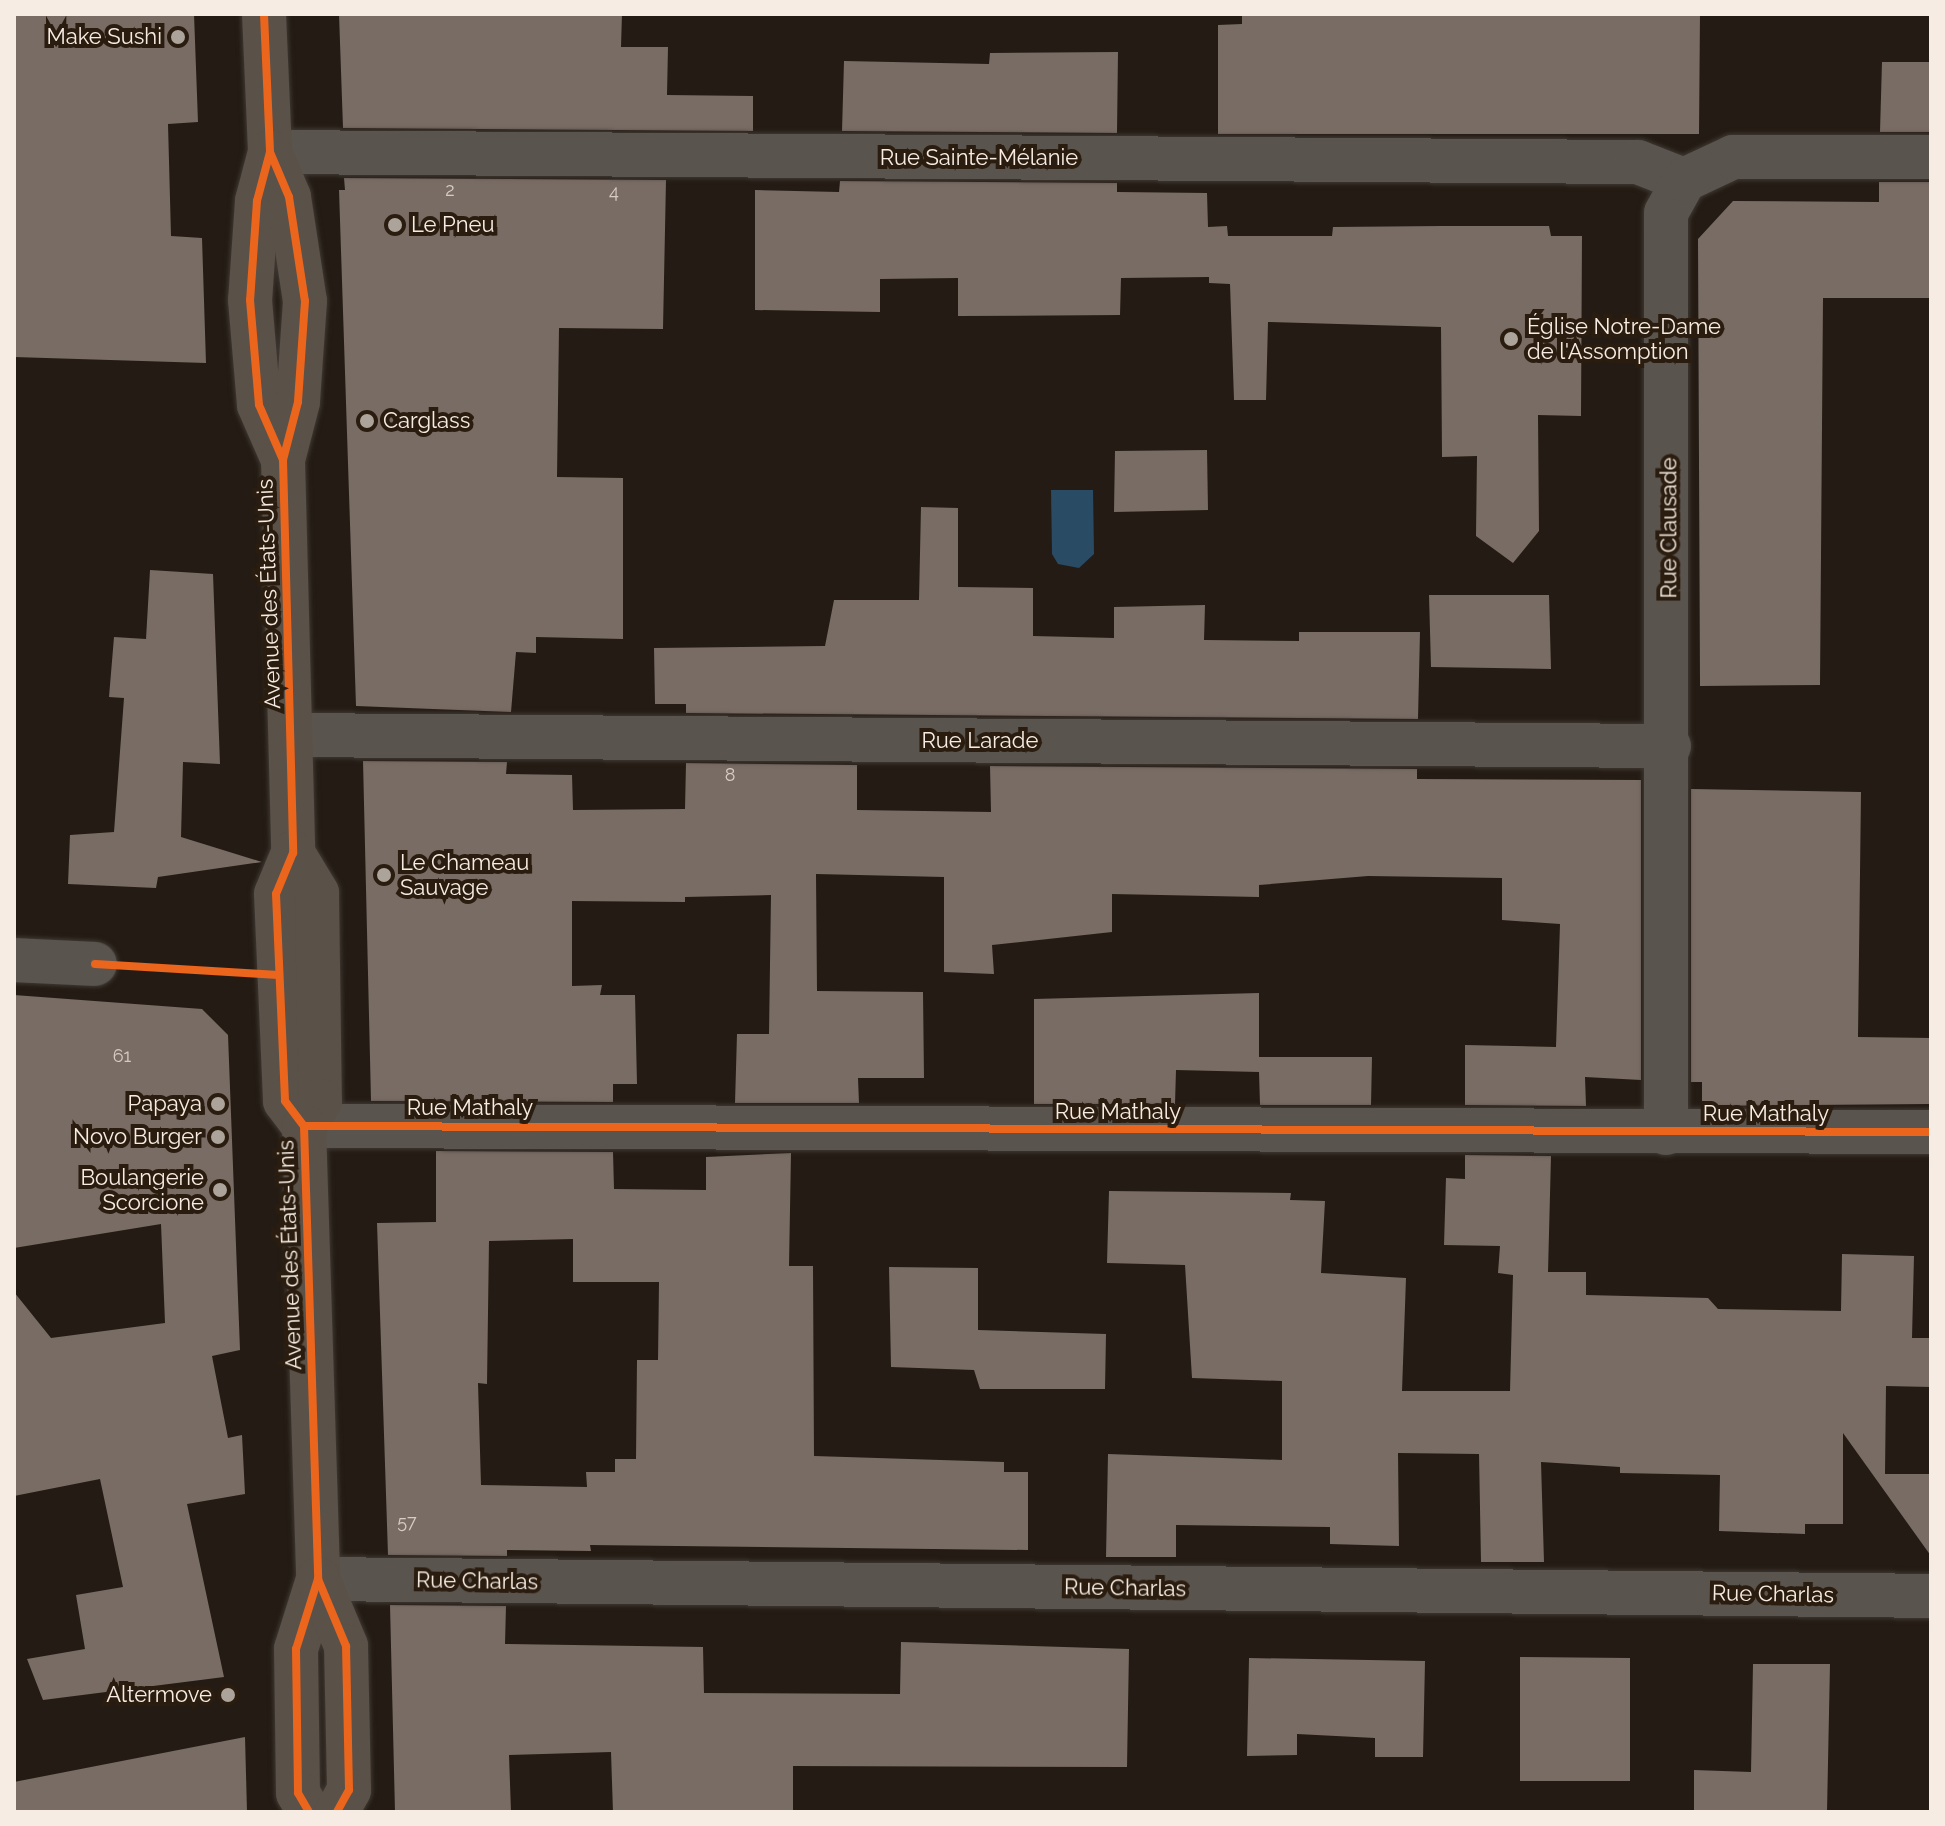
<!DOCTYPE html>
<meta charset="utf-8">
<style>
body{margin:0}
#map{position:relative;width:1945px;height:1826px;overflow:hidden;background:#241c14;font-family:Raleway,sans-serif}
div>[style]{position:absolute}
.water>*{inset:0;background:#294b64}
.building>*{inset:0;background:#796c65}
.roads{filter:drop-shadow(0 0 2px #3f3833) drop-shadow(0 0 2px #3f3833)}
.minor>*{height:44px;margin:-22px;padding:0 22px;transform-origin:22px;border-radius:22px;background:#5a544e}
.major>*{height:44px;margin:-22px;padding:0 22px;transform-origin:22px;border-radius:22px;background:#5a5148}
.cycleway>*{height:8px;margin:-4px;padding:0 4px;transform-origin:4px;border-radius:4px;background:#eb651d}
.dots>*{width:22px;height:22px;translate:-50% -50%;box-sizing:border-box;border:4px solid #2a1c0e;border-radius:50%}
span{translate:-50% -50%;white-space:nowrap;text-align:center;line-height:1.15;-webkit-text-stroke:8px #2a1c0e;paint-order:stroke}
.number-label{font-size:18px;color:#d7ccc4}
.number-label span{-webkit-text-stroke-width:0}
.poi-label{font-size:22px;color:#f6ece3}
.right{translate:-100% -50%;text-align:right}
.left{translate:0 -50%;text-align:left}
.street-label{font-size:22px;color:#f6ece3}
.frame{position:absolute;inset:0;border:16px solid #f6ece3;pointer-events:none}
</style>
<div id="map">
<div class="water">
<div style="clip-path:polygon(1051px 490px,1093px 490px,1094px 554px,1079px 568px,1058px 564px,1052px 554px)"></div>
</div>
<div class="building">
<div style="clip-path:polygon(14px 14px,194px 14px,198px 122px,168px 124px,171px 236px,202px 238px,206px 363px,14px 357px)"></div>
<div style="clip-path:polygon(339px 14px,622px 14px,621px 47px,668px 47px,667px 95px,753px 96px,753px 131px,343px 128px)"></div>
<div style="clip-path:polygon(1242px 14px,1700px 14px,1699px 134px,1218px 134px,1218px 25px,1242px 24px)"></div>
<div style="clip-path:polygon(1118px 52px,1117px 133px,842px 131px,844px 61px,989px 64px,990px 53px)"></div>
<div style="clip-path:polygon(1882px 62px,1931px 62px,1931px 132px,1880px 132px)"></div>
<div style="clip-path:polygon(344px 178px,666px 180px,663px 329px,559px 328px,557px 477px,623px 478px,623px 639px,536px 637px,536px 653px,516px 652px,511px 712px,356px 706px,339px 190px,345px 190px)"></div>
<div style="clip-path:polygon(840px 181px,1117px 183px,1117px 192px,1207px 193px,1208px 227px,1227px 226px,1228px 236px,1332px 236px,1333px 227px,1441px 226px,1549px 226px,1551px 236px,1582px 236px,1581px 416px,1538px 415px,1539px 531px,1513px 563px,1476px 536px,1477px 456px,1442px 457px,1441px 327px,1268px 322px,1266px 400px,1234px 400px,1230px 284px,1209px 283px,1209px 277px,1121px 278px,1120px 315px,958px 316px,958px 278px,880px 279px,880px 312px,755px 310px,755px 190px,839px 192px)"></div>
<div style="clip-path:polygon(1879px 182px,1931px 182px,1931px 298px,1823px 298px,1820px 685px,1700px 686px,1698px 239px,1733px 201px,1879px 202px)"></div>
<div style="clip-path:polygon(1207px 450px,1208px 510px,1114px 512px,1115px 451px)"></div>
<div style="clip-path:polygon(921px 507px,958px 508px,958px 587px,1033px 588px,1033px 636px,1114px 638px,1114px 607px,1205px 605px,1204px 640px,1299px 641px,1299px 632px,1420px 632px,1418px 719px,686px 713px,686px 704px,655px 704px,654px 648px,825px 646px,834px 600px,919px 600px)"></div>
<div style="clip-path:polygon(150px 570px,213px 574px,220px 764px,183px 762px,181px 837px,262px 862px,158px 877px,156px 888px,68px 884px,70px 835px,114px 832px,124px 698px,109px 697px,114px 637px,146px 639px)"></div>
<div style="clip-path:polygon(1429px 595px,1549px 595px,1551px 669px,1431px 667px)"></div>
<div style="clip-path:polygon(363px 761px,507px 762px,506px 774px,572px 775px,573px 810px,685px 809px,686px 763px,857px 765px,857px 810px,991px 812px,990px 766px,1417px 769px,1417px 779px,1641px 780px,1641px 1080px,1585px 1077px,1586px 1106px,1465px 1105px,1465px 1045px,1556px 1047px,1560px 924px,1502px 920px,1502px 878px,1368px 876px,1259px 885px,1259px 897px,1112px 894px,1112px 932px,992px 945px,994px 974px,944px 972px,944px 877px,816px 874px,817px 991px,923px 992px,924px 1078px,858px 1078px,859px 1103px,735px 1103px,737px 1034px,769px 1034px,771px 895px,685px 897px,685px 902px,572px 901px,572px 986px,602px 985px,600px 995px,635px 995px,637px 1084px,613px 1084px,613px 1102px,371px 1101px)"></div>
<div style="clip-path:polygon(1691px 789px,1861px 792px,1858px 1037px,1931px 1038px,1931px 1104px,1702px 1106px,1702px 1082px,1691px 1082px)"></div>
<div style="clip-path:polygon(1259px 993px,1259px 1057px,1372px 1057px,1371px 1105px,1260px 1105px,1259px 1072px,1176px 1070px,1175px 1104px,1034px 1104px,1034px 999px)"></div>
<div style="clip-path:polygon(14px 995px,202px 1009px,228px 1035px,240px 1350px,212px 1356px,228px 1438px,242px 1435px,245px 1494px,187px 1504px,224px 1677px,43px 1700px,27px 1659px,85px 1649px,76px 1595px,123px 1587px,100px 1479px,14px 1496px,14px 1292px,51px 1338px,165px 1323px,161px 1224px,14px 1248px)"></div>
<div style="clip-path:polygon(evenodd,436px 1151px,613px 1152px,614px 1189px,706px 1190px,706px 1157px,791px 1153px,789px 1266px,813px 1266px,814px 1456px,1004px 1462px,1004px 1472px,1028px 1472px,1028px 1550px,590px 1545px,591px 1551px,507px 1550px,507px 1556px,388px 1555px,377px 1223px,436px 1222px,436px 1151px,573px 1239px,573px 1282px,659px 1282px,658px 1360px,637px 1360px,636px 1459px,615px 1459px,615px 1472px,586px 1472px,587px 1487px,481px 1485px,478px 1383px,487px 1384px,489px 1241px,573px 1239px)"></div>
<div style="clip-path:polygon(1465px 1155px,1551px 1156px,1548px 1272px,1586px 1272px,1586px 1295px,1708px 1298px,1718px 1309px,1841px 1311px,1842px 1254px,1914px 1256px,1912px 1338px,1931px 1338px,1931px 1387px,1886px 1386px,1885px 1474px,1931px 1474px,1931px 1556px,1843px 1433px,1843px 1524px,1805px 1524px,1805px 1534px,1719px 1531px,1720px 1475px,1620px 1473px,1620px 1467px,1541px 1462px,1544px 1562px,1481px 1562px,1479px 1454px,1398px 1453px,1399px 1546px,1330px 1544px,1330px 1527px,1176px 1525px,1176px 1557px,1106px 1557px,1108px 1454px,1282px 1460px,1282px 1381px,1192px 1378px,1185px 1265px,1107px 1263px,1109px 1191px,1291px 1193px,1290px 1200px,1325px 1201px,1321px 1273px,1406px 1278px,1402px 1391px,1510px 1391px,1513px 1275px,1498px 1273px,1500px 1246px,1444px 1245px,1446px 1178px,1465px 1179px)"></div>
<div style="clip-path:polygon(889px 1267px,978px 1268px,978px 1330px,1106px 1334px,1105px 1389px,980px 1389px,974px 1370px,891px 1367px)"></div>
<div style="clip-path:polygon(390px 1605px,506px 1606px,505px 1644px,703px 1647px,704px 1693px,900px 1694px,901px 1642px,1129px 1649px,1127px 1767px,793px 1766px,793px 1812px,613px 1812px,611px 1752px,509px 1755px,511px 1812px,395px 1812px)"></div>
<div style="clip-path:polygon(1520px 1657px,1630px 1658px,1630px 1781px,1520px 1781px)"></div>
<div style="clip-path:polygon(1249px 1658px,1425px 1661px,1423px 1757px,1375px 1757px,1375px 1738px,1297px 1734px,1297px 1755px,1247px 1756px)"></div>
<div style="clip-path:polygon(1753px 1664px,1830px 1664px,1827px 1812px,1694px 1812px,1694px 1770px,1751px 1772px)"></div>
<div style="clip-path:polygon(245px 1737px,247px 1812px,14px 1812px,14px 1782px)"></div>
</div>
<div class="roads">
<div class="minor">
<div style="left:270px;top:152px;width:1368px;rotate:0.42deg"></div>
<div style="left:1638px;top:162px;width:49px;rotate:21.4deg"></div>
<div style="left:291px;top:735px;width:1378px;rotate:0.46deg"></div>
<div style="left:14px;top:960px;width:81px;rotate:2.8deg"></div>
<div style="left:304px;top:1126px;width:1627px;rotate:0.21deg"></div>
<div style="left:1666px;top:1133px;width:920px;rotate:-90deg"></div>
<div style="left:1666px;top:213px;width:38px;rotate:-61deg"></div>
<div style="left:1684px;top:180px;width:54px;rotate:-25.1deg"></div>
<div style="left:1733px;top:157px;width:198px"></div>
<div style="left:318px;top:1579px;width:1613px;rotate:0.6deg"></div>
</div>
<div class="major">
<div style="left:264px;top:14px;width:138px;rotate:87.5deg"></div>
<div style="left:270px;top:152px;width:51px;rotate:104.9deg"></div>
<div style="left:257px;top:201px;width:99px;rotate:94deg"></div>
<div style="left:250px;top:300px;width:105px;rotate:85.1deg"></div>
<div style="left:259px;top:405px;width:60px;rotate:66.4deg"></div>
<div style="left:270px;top:152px;width:49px;rotate:67.1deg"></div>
<div style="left:289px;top:197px;width:105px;rotate:81.3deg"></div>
<div style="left:305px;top:301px;width:101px;rotate:94deg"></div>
<div style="left:298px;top:402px;width:60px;rotate:104.5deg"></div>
<div style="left:283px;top:460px;width:393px;rotate:88.5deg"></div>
<div style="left:293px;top:853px;width:44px;rotate:112.5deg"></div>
<div style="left:276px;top:894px;width:207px;rotate:87.5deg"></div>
<div style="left:285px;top:1101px;width:31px;rotate:53deg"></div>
<div style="left:293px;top:853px;width:47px;rotate:59deg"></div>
<div style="left:317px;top:893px;width:208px;rotate:89.2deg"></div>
<div style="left:320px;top:1101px;width:30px;rotate:123deg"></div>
<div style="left:304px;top:1126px;width:453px;rotate:88.2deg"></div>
<div style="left:318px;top:1579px;width:73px;rotate:107.4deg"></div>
<div style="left:296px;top:1649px;width:144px;rotate:89.2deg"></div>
<div style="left:298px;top:1793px;width:22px;rotate:60deg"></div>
<div style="left:318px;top:1579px;width:73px;rotate:67.3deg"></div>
<div style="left:346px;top:1646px;width:144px;rotate:88.8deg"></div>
<div style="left:349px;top:1790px;width:25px;rotate:119deg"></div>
</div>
</div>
<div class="cycleway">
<div style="left:264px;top:14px;width:138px;rotate:87.5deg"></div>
<div style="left:270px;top:152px;width:51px;rotate:104.9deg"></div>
<div style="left:257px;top:201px;width:99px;rotate:94deg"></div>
<div style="left:250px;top:300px;width:105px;rotate:85.1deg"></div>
<div style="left:259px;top:405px;width:60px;rotate:66.4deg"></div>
<div style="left:270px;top:152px;width:49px;rotate:67.1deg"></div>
<div style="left:289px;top:197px;width:105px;rotate:81.3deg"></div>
<div style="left:305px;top:301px;width:101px;rotate:94deg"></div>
<div style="left:298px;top:402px;width:60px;rotate:104.5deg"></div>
<div style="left:283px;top:460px;width:393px;rotate:88.5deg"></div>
<div style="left:293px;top:853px;width:44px;rotate:112.5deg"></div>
<div style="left:276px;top:894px;width:207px;rotate:87.5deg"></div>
<div style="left:285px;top:1101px;width:31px;rotate:53deg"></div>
<div style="left:304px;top:1126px;width:453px;rotate:88.2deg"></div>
<div style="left:318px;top:1579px;width:73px;rotate:107.4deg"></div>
<div style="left:296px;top:1649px;width:144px;rotate:89.2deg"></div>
<div style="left:298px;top:1793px;width:22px;rotate:60deg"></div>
<div style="left:95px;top:964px;width:184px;rotate:3.4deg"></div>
<div style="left:304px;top:1126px;width:1627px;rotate:0.21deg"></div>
<div style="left:318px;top:1579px;width:73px;rotate:67.3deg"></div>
<div style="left:346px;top:1646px;width:144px;rotate:88.8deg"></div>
<div style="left:349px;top:1790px;width:25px;rotate:119deg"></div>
</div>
<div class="dots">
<div style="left:178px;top:37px;background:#aca39b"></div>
<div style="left:395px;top:225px;background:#aca39b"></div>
<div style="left:1511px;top:339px;background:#aca39b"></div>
<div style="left:367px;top:421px;background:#aca39b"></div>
<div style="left:384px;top:875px;background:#aca39b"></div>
<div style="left:218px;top:1104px;background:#aca39b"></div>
<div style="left:218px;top:1137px;background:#aca39b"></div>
<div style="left:220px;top:1190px;background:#aca39b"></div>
<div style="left:228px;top:1695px;background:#aca39b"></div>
</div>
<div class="number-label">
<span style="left:450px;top:190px">2</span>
<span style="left:614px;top:192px">4</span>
<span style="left:730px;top:775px">8</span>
<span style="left:122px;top:1056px">61</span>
<span style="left:407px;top:1522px">57</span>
</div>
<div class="poi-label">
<span class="right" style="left:162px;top:37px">Make Sushi</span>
<span class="left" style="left:411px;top:225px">Le Pneu</span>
<span class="left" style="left:1527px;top:339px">Église Notre-Dame<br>de l'Assomption</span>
<span class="left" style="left:383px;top:421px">Carglass</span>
<span class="left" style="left:400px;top:875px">Le Chameau<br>Sauvage</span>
<span class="right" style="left:202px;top:1104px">Papaya</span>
<span class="right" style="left:202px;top:1137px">Novo Burger</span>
<span class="right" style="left:204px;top:1190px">Boulangerie<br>Scorcione</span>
<span class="right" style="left:212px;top:1695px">Altermove</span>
</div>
<div class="street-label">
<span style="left:979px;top:158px">Rue Sainte-Mélanie</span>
<span style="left:1669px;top:528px;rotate:-90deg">Rue Clausade</span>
<span style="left:269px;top:594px;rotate:-92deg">Avenue des États-Unis</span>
<span style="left:980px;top:741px">Rue Larade</span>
<span style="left:470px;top:1108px">Rue Mathaly</span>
<span style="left:1118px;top:1112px">Rue Mathaly</span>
<span style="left:1766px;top:1114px">Rue Mathaly</span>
<span style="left:290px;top:1255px;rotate:-92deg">Avenue des États-Unis</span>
<span style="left:477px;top:1581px;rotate:1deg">Rue Charlas</span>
<span style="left:1125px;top:1588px;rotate:1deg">Rue Charlas</span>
<span style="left:1773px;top:1594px;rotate:1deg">Rue Charlas</span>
</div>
<div class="frame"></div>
</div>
